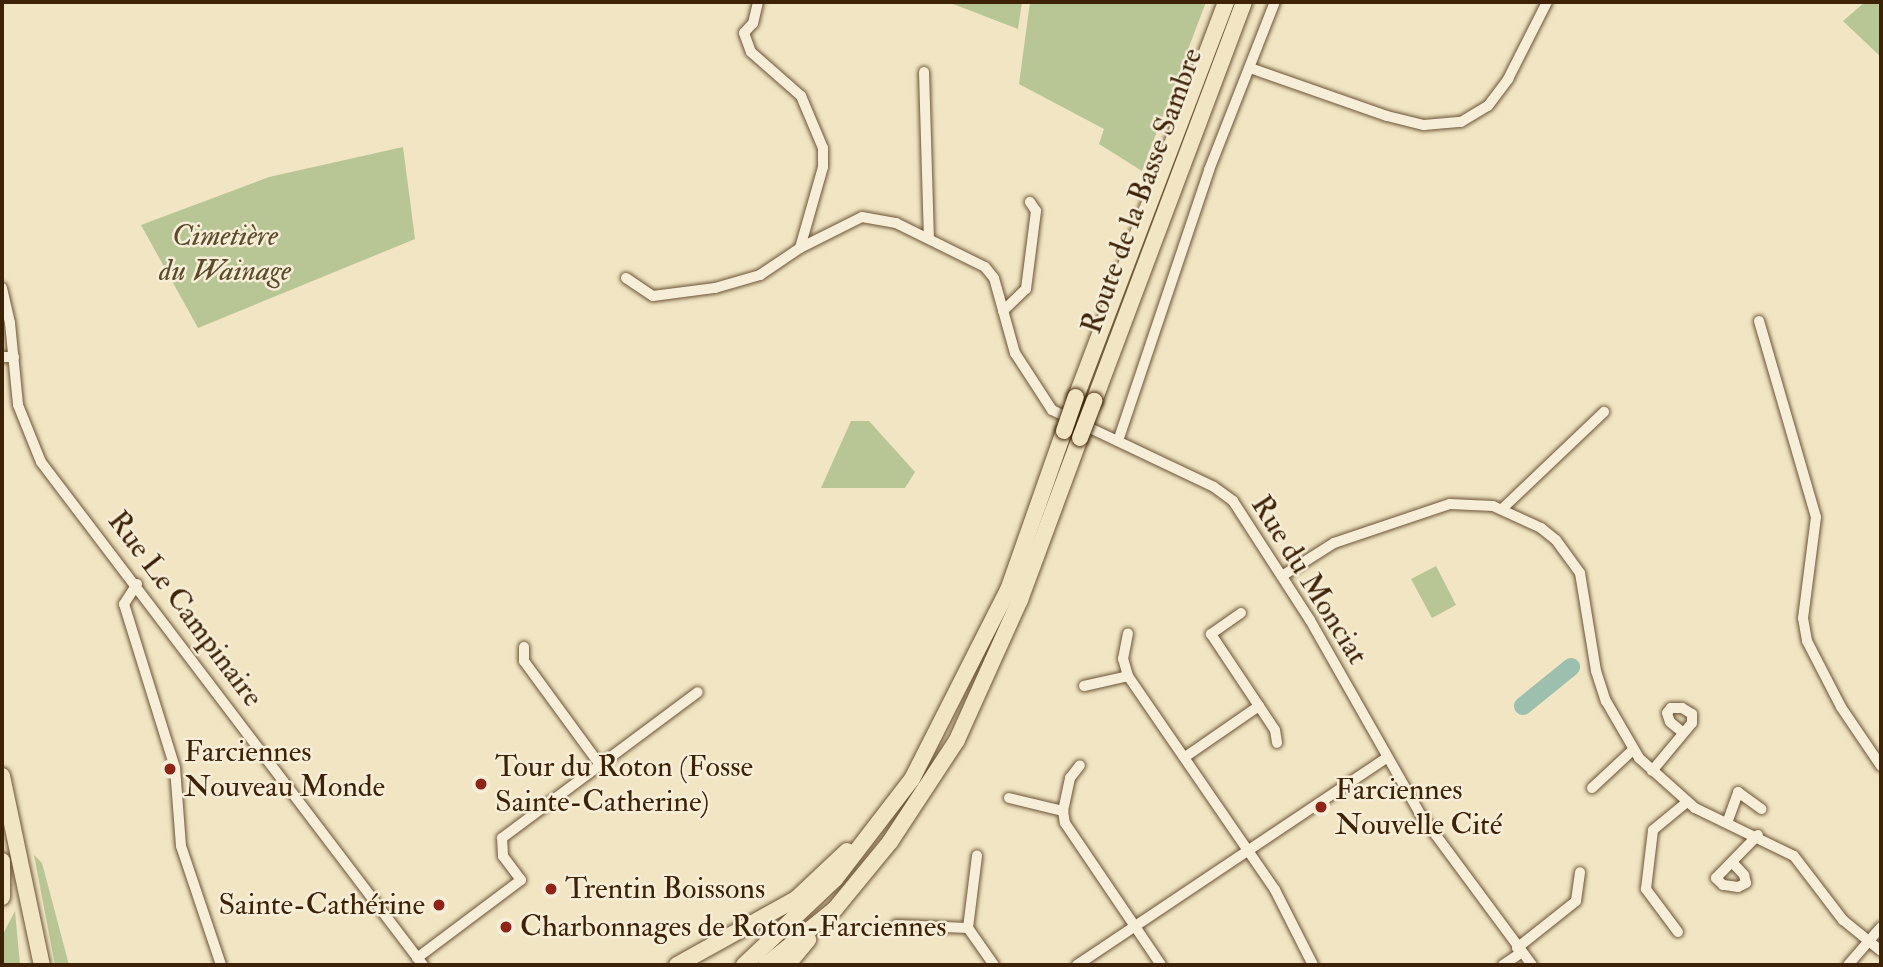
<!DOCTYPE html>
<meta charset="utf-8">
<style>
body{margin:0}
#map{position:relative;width:1883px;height:967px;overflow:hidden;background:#f1e5c3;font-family:"IM FELL Double Pica",serif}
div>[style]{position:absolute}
.green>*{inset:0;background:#b8c595}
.river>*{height:18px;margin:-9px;padding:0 9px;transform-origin:9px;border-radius:9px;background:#9cc0ad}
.roads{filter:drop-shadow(0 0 2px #6b5336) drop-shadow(0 0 2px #6b5336)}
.minor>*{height:10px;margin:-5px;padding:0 5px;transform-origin:5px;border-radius:5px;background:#f6eed8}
.trunk>*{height:16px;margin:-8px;padding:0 8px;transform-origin:8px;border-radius:8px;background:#f1e5c3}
.bridges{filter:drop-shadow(0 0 2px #3e2207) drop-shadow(0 0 2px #3e2207)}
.trunk-bridge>*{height:16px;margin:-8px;padding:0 8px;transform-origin:8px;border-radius:8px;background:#f1e5c3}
.dots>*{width:19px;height:19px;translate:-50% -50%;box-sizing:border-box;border:4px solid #f6eed8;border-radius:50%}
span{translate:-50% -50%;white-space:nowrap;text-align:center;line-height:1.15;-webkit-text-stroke:5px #f6eed8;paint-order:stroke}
.street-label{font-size:30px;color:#3e2207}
.park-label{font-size:30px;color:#5c4b2a;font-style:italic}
.poi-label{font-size:30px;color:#3e2207}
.left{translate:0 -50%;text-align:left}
.right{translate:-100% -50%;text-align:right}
.frame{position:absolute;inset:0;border:4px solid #3e2207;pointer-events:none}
</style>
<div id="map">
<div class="green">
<div style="clip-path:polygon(948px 2px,1022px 2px,1018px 29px)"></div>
<div style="clip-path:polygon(1030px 2px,1206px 2px,1142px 171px,1099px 144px,1104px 129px,1019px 84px)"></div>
<div style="clip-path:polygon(1865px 2px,1881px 2px,1881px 57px,1843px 21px)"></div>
<div style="clip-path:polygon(403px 147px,415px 239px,198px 328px,141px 225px,269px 177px)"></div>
<div style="clip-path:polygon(851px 421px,869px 421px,915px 472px,905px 488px,821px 488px)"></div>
<div style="clip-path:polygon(1436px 566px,1456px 605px,1432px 618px,1411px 579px)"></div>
<div style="clip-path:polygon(34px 855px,42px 863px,69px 965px,55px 965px)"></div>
<div style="clip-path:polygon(15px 911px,20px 965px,2px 965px,2px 936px)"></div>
</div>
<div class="river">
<div style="left:1523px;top:706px;width:62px;rotate:-39.1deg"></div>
</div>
<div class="roads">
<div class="minor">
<div style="left:758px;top:2px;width:22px;rotate:103deg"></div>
<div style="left:753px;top:23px;width:13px;rotate:132deg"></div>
<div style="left:744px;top:33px;width:20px;rotate:70deg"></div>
<div style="left:751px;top:52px;width:67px;rotate:41.3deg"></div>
<div style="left:801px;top:96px;width:56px;rotate:67.1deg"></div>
<div style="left:823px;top:148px;width:19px;rotate:90deg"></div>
<div style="left:823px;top:167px;width:84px;rotate:105.9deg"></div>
<div style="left:1250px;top:68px;width:145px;rotate:19.3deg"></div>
<div style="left:1387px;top:116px;width:38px;rotate:14deg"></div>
<div style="left:1424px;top:125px;width:37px;rotate:-5deg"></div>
<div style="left:1461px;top:122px;width:31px;rotate:-31deg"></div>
<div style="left:1488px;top:106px;width:34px;rotate:-53deg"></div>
<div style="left:1508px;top:79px;width:86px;rotate:-63.1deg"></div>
<div style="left:924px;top:72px;width:165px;rotate:88.3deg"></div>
<div style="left:626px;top:278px;width:32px;rotate:34deg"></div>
<div style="left:653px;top:296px;width:63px;rotate:-7.4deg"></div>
<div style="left:715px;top:288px;width:47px;rotate:-16.1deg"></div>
<div style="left:760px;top:275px;width:48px;rotate:-34deg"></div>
<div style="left:800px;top:248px;width:69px;rotate:-26.6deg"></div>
<div style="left:862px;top:217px;width:35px;rotate:10deg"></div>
<div style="left:896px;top:223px;width:99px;rotate:26.3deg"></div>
<div style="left:985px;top:267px;width:14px;rotate:51deg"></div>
<div style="left:994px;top:278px;width:78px;rotate:74.4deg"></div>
<div style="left:1015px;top:353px;width:68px;rotate:57deg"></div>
<div style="left:1052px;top:410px;width:179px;rotate:25.4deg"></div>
<div style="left:1214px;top:487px;width:24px;rotate:36deg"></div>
<div style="left:1233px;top:501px;width:142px;rotate:57.1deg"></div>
<div style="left:1310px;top:620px;width:224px;rotate:60.4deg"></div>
<div style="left:1421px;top:815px;width:187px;rotate:53.5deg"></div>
<div style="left:2px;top:288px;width:36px;rotate:77deg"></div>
<div style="left:10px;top:323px;width:82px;rotate:84.4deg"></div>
<div style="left:18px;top:405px;width:61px;rotate:68deg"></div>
<div style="left:41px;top:462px;width:632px;rotate:52.79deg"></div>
<div style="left:1003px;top:311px;width:32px;rotate:-44deg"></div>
<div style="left:1026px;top:289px;width:79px;rotate:-82.7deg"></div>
<div style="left:1036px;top:211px;width:11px;rotate:-124deg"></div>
<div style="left:1759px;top:321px;width:204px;rotate:73.8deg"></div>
<div style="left:1816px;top:517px;width:102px;rotate:97.3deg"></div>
<div style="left:1803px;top:618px;width:23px;rotate:80deg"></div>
<div style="left:1807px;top:641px;width:74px;rotate:62.7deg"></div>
<div style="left:1841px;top:707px;width:71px;rotate:55.9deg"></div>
<div style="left:2px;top:357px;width:12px"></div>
<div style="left:1118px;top:441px;width:286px;rotate:-71.4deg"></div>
<div style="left:1209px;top:170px;width:180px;rotate:-68.6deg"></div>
<div style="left:1502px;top:509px;width:141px;rotate:-43.6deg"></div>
<div style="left:1282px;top:576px;width:62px;rotate:-32.4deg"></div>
<div style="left:1334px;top:543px;width:122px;rotate:-18.6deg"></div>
<div style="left:1450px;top:504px;width:43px;rotate:2.7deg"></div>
<div style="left:1493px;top:506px;width:53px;rotate:24.6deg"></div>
<div style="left:1541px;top:528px;width:19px;rotate:39deg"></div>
<div style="left:1556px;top:540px;width:41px;rotate:54deg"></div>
<div style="left:1580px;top:573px;width:99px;rotate:80.7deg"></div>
<div style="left:1596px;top:671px;width:32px;rotate:72deg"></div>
<div style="left:1606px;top:701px;width:66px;rotate:59.9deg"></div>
<div style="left:1639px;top:758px;width:75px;rotate:41.8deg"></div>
<div style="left:1695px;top:808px;width:110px;rotate:25.9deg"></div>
<div style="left:1794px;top:856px;width:81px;rotate:52.6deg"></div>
<div style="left:1843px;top:920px;width:49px;rotate:39.2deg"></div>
<div style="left:137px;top:584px;width:24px;rotate:123deg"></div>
<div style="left:124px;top:604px;width:172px;rotate:72.7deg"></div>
<div style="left:175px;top:768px;width:78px;rotate:85.6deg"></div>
<div style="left:181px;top:846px;width:126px;rotate:71.4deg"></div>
<div style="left:1241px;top:613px;width:37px;rotate:145deg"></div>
<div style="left:1211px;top:634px;width:115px;rotate:56.3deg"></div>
<div style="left:1275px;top:730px;width:13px;rotate:81deg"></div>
<div style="left:524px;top:647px;width:14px;rotate:90deg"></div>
<div style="left:524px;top:661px;width:129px;rotate:53.8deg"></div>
<div style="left:1128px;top:676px;width:260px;rotate:55.5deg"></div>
<div style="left:1275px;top:890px;width:84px;rotate:63.1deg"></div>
<div style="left:1084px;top:686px;width:45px;rotate:-12.8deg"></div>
<div style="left:1128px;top:676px;width:18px;rotate:-106deg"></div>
<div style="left:1123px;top:659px;width:26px;rotate:-79deg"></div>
<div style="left:1185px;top:757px;width:90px;rotate:-34.6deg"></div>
<div style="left:1652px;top:771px;width:62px;rotate:-50.2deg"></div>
<div style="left:1692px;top:723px;width:9px;rotate:-90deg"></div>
<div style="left:1692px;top:714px;width:12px;rotate:-149deg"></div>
<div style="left:1682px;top:708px;width:11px;rotate:180deg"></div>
<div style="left:1671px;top:708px;width:6px;rotate:129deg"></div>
<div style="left:1667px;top:713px;width:9px;rotate:72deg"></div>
<div style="left:1670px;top:722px;width:14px;rotate:39deg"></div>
<div style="left:1592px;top:788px;width:57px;rotate:-42.9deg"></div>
<div style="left:1009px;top:798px;width:56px;rotate:13.5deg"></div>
<div style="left:1063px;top:811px;width:34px;rotate:-78deg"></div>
<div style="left:1070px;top:778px;width:16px;rotate:-52deg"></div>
<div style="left:1063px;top:811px;width:12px;rotate:81deg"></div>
<div style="left:1065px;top:823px;width:171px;rotate:55.9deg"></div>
<div style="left:1727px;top:823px;width:33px;rotate:-70deg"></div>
<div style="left:1738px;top:792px;width:29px;rotate:36deg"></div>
<div style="left:1732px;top:862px;width:18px;rotate:47deg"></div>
<div style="left:1744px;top:875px;width:8px;rotate:76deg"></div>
<div style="left:1746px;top:883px;width:9px;rotate:153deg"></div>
<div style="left:1738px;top:887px;width:15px;rotate:-172deg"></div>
<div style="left:1723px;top:885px;width:10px;rotate:-135deg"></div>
<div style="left:1716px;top:878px;width:60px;rotate:-45.7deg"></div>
<div style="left:896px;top:925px;width:72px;rotate:2.4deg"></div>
<div style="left:968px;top:928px;width:73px;rotate:-82.9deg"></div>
<div style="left:968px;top:928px;width:45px;rotate:54.9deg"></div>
<div style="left:1678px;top:932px;width:54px;rotate:-126.7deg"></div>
<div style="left:1646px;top:889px;width:59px;rotate:-83.2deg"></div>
<div style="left:1653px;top:830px;width:44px;rotate:-39.5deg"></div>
<div style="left:1517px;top:948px;width:75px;rotate:-38.5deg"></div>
<div style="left:1576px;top:901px;width:29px;rotate:-82deg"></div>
<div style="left:417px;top:958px;width:130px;rotate:-36.9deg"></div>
<div style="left:521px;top:880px;width:30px;rotate:-127deg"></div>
<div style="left:503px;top:856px;width:18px;rotate:-93deg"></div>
<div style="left:502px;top:838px;width:244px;rotate:-36.7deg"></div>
<div style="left:1077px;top:965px;width:372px;rotate:-33.8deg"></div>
<div style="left:1503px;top:965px;width:22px;rotate:-34deg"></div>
<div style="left:1848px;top:965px;width:50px;rotate:-49deg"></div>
</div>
<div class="trunk">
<div style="left:1076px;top:397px;width:423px;rotate:-69.2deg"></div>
<div style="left:1094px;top:401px;width:426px;rotate:-69.4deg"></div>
<div style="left:2px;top:776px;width:193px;rotate:78.1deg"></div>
<div style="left:2px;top:861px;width:36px;rotate:90deg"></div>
<div style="left:677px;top:965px;width:136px;rotate:-29deg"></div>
<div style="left:796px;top:899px;width:70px;rotate:-43.3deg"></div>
<div style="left:744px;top:965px;width:125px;rotate:-43.4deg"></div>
<div style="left:835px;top:879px;width:126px;rotate:-52.4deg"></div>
<div style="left:912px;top:779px;width:212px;rotate:-63.1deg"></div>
<div style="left:1008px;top:590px;width:169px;rotate:-70.6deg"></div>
<div style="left:766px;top:965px;width:89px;rotate:-39.1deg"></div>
<div style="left:835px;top:909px;width:87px;rotate:-50.6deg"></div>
<div style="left:890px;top:842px;width:122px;rotate:-56.7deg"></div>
<div style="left:957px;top:740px;width:154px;rotate:-65.8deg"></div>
<div style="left:1020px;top:600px;width:173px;rotate:-69.7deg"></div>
<div style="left:787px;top:965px;width:33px;rotate:-50deg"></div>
</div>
</div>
<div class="bridges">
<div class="trunk-bridge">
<div style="left:1064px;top:431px;width:36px;rotate:-71deg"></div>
<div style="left:1080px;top:438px;width:40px;rotate:-69deg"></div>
</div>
</div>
<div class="dots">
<div style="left:170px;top:769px;background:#8f2418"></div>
<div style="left:481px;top:784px;background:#8f2418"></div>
<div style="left:1321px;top:807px;background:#8f2418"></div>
<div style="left:551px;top:889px;background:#8f2418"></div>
<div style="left:439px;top:905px;background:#8f2418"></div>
<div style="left:506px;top:927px;background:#8f2418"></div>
</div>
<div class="street-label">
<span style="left:1142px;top:191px;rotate:-70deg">Route de la Basse Sambre</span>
<span style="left:1309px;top:580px;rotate:58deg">Rue du Monciat</span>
<span style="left:185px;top:609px;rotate:53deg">Rue Le Campinaire</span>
</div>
<div class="park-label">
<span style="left:225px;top:253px">Cimetière<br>du Wainage</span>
</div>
<div class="poi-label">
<span class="left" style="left:184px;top:769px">Farciennes<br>Nouveau Monde</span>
<span class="left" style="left:495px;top:784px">Tour du Roton (Fosse<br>Sainte-Catherine)</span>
<span class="left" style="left:1335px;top:807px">Farciennes<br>Nouvelle Cité</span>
<span class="left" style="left:565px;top:889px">Trentin Boissons</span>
<span class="right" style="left:425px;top:905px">Sainte-Cathérine</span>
<span class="left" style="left:520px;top:927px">Charbonnages de Roton-Farciennes</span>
</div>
<div class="frame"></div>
</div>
